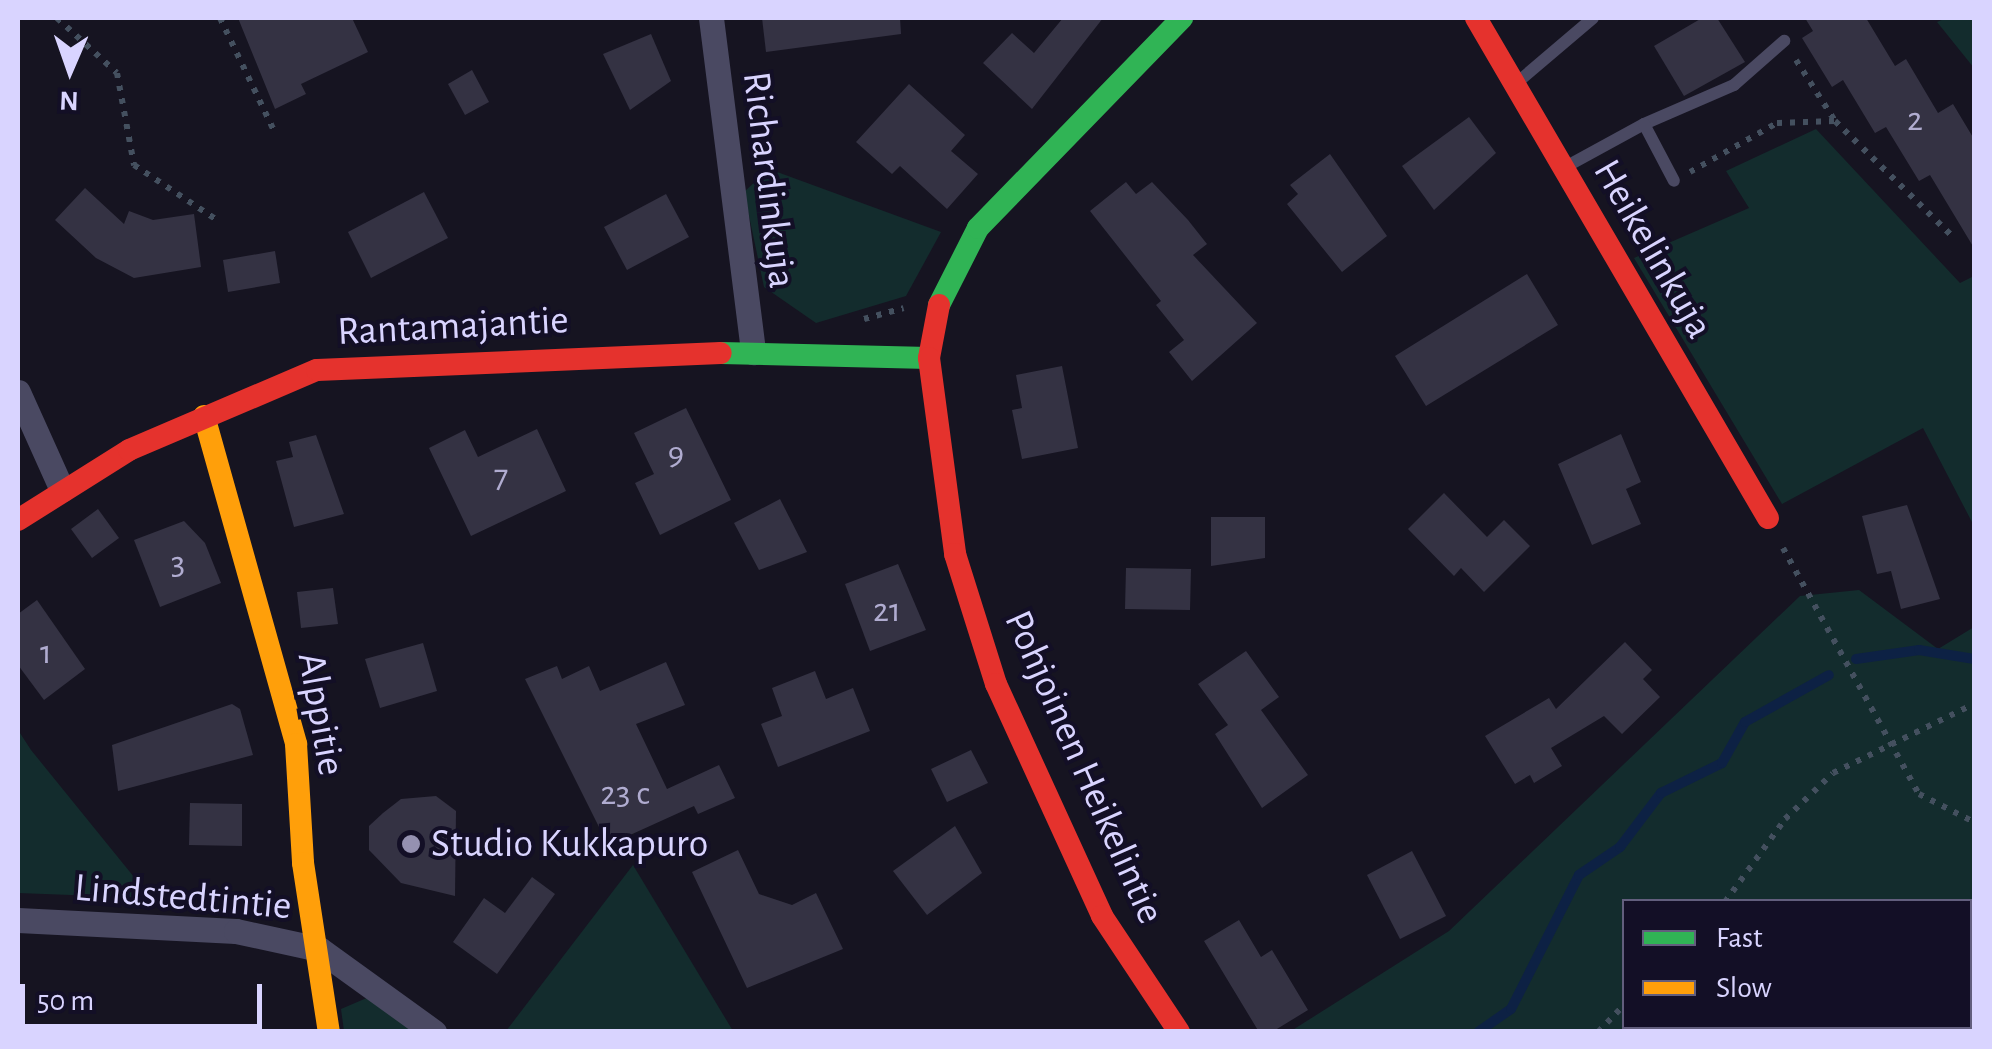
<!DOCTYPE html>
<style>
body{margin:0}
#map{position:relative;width:1992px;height:1049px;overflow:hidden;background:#161421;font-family:"Alegreya Sans",sans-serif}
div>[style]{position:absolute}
.green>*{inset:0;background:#132c2d}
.stream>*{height:10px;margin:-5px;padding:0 5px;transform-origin:5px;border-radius:5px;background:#0d2144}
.building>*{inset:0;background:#343243}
.path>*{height:6px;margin-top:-3px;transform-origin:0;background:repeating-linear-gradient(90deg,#44505f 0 5px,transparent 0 13px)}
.lane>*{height:12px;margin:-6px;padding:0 6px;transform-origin:6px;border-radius:6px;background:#4a4962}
.street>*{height:25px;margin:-12.5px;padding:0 12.5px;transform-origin:12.5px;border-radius:12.5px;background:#4a4962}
.fast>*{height:22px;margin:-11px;padding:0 11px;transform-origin:11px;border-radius:11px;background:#30b455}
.slow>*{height:22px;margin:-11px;padding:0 11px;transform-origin:11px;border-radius:11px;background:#ff9f0a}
.jam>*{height:22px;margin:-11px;padding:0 11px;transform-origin:11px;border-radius:11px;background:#e5322d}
.dots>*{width:28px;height:28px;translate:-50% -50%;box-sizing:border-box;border:5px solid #130f26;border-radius:50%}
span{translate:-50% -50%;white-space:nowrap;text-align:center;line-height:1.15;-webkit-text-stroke:8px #130f26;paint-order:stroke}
.number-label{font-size:35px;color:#b0acd0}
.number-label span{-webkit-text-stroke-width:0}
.street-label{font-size:40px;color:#d9d4ff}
.poi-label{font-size:40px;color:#d9d4ff}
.left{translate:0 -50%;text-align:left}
.frame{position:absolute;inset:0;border:20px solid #d9d4ff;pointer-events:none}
.legend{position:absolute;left:1622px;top:899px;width:350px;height:130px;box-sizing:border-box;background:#130f26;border:2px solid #625e7d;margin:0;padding:12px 18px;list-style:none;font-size:30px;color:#d9d4ff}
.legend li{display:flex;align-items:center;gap:20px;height:50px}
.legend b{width:50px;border:2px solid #625e7d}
.north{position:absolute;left:20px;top:20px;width:100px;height:100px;-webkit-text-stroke:8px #130f26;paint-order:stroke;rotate:182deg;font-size:28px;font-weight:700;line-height:40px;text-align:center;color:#d9d4ff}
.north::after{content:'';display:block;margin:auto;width:35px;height:45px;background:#d9d4ff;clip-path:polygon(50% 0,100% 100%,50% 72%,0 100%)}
.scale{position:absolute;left:20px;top:984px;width:242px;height:45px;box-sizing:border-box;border:5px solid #d9d4ff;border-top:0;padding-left:12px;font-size:30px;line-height:35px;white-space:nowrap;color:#d9d4ff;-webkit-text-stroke:8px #130f26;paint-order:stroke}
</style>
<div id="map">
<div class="green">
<div style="clip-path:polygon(1946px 18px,1974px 18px,1974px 68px,1937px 22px)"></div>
<div style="clip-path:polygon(1816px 129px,1960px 283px,1974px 276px,1974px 526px,1923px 428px,1782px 504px,1634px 258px,1749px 208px,1726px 171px)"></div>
<div style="clip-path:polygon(769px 169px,941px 232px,906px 296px,816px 323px,764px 287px,744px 192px)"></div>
<div style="clip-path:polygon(evenodd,1859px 590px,1938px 649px,1974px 627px,1974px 1031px,1291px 1031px,1449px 931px,1800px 596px,1859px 590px,1624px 902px,1970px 902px,1970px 1026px,1624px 1026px,1624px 902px)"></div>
<div style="clip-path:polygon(18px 730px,31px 750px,151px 898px,18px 893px)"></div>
<div style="clip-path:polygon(633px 865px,733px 1031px,506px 1031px)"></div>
<div style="clip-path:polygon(369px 997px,417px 1031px,344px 1031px,341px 1009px)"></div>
</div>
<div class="stream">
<div style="left:1856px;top:659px;width:64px;rotate:-8.1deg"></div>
<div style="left:1919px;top:650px;width:56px;rotate:9.3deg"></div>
<div style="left:1478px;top:1032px;width:40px;rotate:-34.9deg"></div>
<div style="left:1511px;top:1009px;width:150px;rotate:-63.1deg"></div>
<div style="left:1579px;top:875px;width:50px;rotate:-34.3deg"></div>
<div style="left:1620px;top:847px;width:68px;rotate:-52.8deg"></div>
<div style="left:1661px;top:793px;width:68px;rotate:-26.2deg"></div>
<div style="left:1722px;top:763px;width:47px;rotate:-60.7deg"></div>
<div style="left:1745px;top:722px;width:96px;rotate:-29.2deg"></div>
</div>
<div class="building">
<div style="clip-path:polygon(238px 18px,352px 18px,368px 52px,301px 84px,306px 94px,275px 109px)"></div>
<div style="clip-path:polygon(762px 18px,900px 18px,901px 34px,766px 52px)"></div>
<div style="clip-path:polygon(1063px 18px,1103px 18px,1032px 109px,983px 63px,1012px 33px,1034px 53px)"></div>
<div style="clip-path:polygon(1702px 18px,1717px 18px,1745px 62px,1684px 96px,1654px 46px)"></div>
<div style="clip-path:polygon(1805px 18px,1866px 18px,1895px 66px,1906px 59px,1938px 113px,1953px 104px,1974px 139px,1974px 248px,1930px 175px,1919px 181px,1886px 127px,1875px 133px,1843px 80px,1832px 87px,1802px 38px,1813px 31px)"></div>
<div style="clip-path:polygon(651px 34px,671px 81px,630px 110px,603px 54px)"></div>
<div style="clip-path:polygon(472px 70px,489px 102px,465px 115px,448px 84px)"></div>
<div style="clip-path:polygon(909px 84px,965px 135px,951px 151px,978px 174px,947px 209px,900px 166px,892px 174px,856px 142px)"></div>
<div style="clip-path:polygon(1469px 117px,1496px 153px,1434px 210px,1402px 166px)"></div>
<div style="clip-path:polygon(1330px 154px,1387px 236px,1342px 272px,1287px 204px,1298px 194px,1290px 185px)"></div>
<div style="clip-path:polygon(1126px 182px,1136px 194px,1152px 182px,1188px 220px,1207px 244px,1193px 255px,1257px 323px,1192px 381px,1169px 352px,1184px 340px,1156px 305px,1161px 301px,1090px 211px)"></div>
<div style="clip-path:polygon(85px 188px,124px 224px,129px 211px,153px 220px,194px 214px,201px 267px,134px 278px,96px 258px,55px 220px)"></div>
<div style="clip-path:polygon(424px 192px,448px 238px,371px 278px,348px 232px)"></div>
<div style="clip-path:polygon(666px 194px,689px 237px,627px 270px,604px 227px)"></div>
<div style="clip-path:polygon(275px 251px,280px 283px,228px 292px,223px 260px)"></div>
<div style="clip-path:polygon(1527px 274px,1558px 325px,1426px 406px,1395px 356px)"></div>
<div style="clip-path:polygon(1062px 366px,1078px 448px,1022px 459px,1012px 410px,1022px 408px,1016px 375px)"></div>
<div style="clip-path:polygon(686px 408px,731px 500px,660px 535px,635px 483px,654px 474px,634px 433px)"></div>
<div style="clip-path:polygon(537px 429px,566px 491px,471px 536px,429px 448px,465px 430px,478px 457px)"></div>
<div style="clip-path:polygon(1621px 434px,1641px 482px,1626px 489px,1641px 524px,1592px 545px,1558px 464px)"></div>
<div style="clip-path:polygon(316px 435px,344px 514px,294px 527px,276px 461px,293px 457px,289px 442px)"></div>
<div style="clip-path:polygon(1444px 493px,1487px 537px,1504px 520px,1530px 546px,1484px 592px,1461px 568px,1454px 576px,1408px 529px)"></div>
<div style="clip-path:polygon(780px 499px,807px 552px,759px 570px,734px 523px)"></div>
<div style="clip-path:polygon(1907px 505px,1940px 599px,1901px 609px,1891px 571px,1877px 574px,1862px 516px)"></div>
<div style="clip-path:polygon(98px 509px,119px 538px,92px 558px,71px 529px)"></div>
<div style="clip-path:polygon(1211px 517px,1265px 517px,1265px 558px,1211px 566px)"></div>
<div style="clip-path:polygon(184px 521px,205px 543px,221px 583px,160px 607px,134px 540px)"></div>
<div style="clip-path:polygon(898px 564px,926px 630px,870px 651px,845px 584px)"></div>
<div style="clip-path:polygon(1126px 568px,1191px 569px,1190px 610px,1125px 609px)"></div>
<div style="clip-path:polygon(333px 588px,338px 624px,301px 628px,297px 592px)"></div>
<div style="clip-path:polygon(37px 600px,85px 669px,44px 700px,18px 665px,18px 614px)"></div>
<div style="clip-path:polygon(1625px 642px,1652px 670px,1643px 679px,1660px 697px,1622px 734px,1604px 716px,1551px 748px,1562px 766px,1534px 783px,1530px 775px,1515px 784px,1485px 736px,1549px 698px,1556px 709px)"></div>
<div style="clip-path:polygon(423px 643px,437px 691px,380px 708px,365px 659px)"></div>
<div style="clip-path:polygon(1246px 651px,1279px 697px,1261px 710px,1308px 775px,1262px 808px,1215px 734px,1228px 725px,1198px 684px)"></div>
<div style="clip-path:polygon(666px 662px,685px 705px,636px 724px,667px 789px,719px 765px,735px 798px,698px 814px,694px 806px,608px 845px,525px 679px,557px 666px,562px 679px,589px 666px,600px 691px)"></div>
<div style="clip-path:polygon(815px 671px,826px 699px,853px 688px,870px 731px,778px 767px,761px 724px,782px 716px,772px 688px)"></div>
<div style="clip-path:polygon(232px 704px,240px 709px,253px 755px,118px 791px,112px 745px)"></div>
<div style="clip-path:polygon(971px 750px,988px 783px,947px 802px,931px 769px)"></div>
<div style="clip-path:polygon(436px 796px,456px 811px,455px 896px,401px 883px,369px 850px,369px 826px,383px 813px,401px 799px)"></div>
<div style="clip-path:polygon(190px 803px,242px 804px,242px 846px,189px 845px)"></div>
<div style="clip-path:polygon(955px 826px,982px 873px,927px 915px,893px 871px)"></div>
<div style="clip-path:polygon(738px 850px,759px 894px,792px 905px,816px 893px,843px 949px,747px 988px,692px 872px)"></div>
<div style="clip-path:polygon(1412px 851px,1446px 916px,1400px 939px,1367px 875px)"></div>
<div style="clip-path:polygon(532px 877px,555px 894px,497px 974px,453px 942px,484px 898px,505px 913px)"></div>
<div style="clip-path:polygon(1239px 920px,1261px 957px,1272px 950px,1308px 1010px,1272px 1032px,1259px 1032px,1204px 941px)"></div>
</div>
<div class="path">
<div style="left:57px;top:18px;width:81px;rotate:42.5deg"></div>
<div style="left:117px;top:73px;width:94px;rotate:79.5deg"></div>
<div style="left:134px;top:165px;width:100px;rotate:33.5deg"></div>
<div style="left:220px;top:18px;width:127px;rotate:64.4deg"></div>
<div style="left:1796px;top:60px;width:72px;rotate:57.4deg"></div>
<div style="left:1835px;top:121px;width:168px;rotate:44.5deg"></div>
<div style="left:1690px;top:172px;width:100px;rotate:-29.4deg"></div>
<div style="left:1777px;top:123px;width:57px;rotate:-2deg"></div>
<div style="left:864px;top:319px;width:41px;rotate:-15.4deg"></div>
<div style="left:1783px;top:548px;width:281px;rotate:61.1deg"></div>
<div style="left:1919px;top:794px;width:62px;rotate:27deg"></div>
<div style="left:1725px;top:902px;width:102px;rotate:-54.1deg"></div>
<div style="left:1785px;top:819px;width:66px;rotate:-43.8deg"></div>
<div style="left:1833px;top:773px;width:157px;rotate:-26.1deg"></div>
<div style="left:1598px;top:1032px;width:37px;rotate:-46deg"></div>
</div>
<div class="lane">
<div style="left:1519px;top:81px;width:97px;rotate:-40.4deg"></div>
<div style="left:1644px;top:124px;width:98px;rotate:-23.4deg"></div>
<div style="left:1734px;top:85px;width:67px;rotate:-41.3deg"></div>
<div style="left:1569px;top:165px;width:85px;rotate:-28.7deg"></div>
<div style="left:1644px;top:124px;width:64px;rotate:62.2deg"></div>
</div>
<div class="street">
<div style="left:711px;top:18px;width:337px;rotate:82.8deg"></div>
<div style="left:18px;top:392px;width:107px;rotate:65.8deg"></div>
<div style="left:18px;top:920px;width:218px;rotate:2.9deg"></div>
<div style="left:236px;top:931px;width:85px;rotate:12.2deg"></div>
<div style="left:319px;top:949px;width:142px;rotate:35.8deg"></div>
</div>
<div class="fast">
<div style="left:939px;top:305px;width:86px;rotate:-63.1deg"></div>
<div style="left:978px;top:228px;width:293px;rotate:-45.8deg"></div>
<div style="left:721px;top:353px;width:208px;rotate:1.4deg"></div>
</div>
<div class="slow">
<div style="left:204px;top:416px;width:341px;rotate:74.3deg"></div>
<div style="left:296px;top:744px;width:119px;rotate:86.6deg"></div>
<div style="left:303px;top:863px;width:171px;rotate:81.3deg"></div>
</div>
<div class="jam">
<div style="left:1476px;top:18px;width:579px;rotate:59.72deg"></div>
<div style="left:939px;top:305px;width:54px;rotate:100.7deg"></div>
<div style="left:929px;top:358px;width:198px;rotate:82.4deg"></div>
<div style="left:955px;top:554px;width:136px;rotate:72.5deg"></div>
<div style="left:996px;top:684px;width:255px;rotate:65.4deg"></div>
<div style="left:1102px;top:916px;width:139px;rotate:56.4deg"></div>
<div style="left:18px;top:520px;width:131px;rotate:-32.2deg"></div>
<div style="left:129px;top:450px;width:204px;rotate:-23.1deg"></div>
<div style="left:317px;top:370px;width:404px;rotate:-2.4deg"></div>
</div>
<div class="dots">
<div style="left:411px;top:844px;background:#9591b1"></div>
</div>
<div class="number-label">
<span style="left:1915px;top:120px">2</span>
<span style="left:676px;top:454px">9</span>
<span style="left:501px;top:477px">7</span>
<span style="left:178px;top:564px">3</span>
<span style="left:887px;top:611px">21</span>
<span style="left:46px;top:653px">1</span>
<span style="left:625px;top:794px">23 c</span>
</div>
<div class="street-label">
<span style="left:769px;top:180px;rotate:83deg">Richardinkuja</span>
<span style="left:1653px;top:249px;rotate:60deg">Heikelinkuja</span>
<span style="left:453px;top:326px;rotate:-3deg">Rantamajantie</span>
<span style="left:321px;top:714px;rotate:80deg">Alppitie</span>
<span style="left:1084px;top:767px;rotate:66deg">Pohjoinen Heikelintie</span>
<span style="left:183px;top:897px;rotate:5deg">Lindstedtintie</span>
</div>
<div class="poi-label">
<span class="left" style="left:431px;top:844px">Studio Kukkapuro</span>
</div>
<div class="frame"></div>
<ul class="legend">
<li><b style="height:12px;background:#30b455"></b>Fast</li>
<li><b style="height:12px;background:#ff9f0a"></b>Slow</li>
</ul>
<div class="north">N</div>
<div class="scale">50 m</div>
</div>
